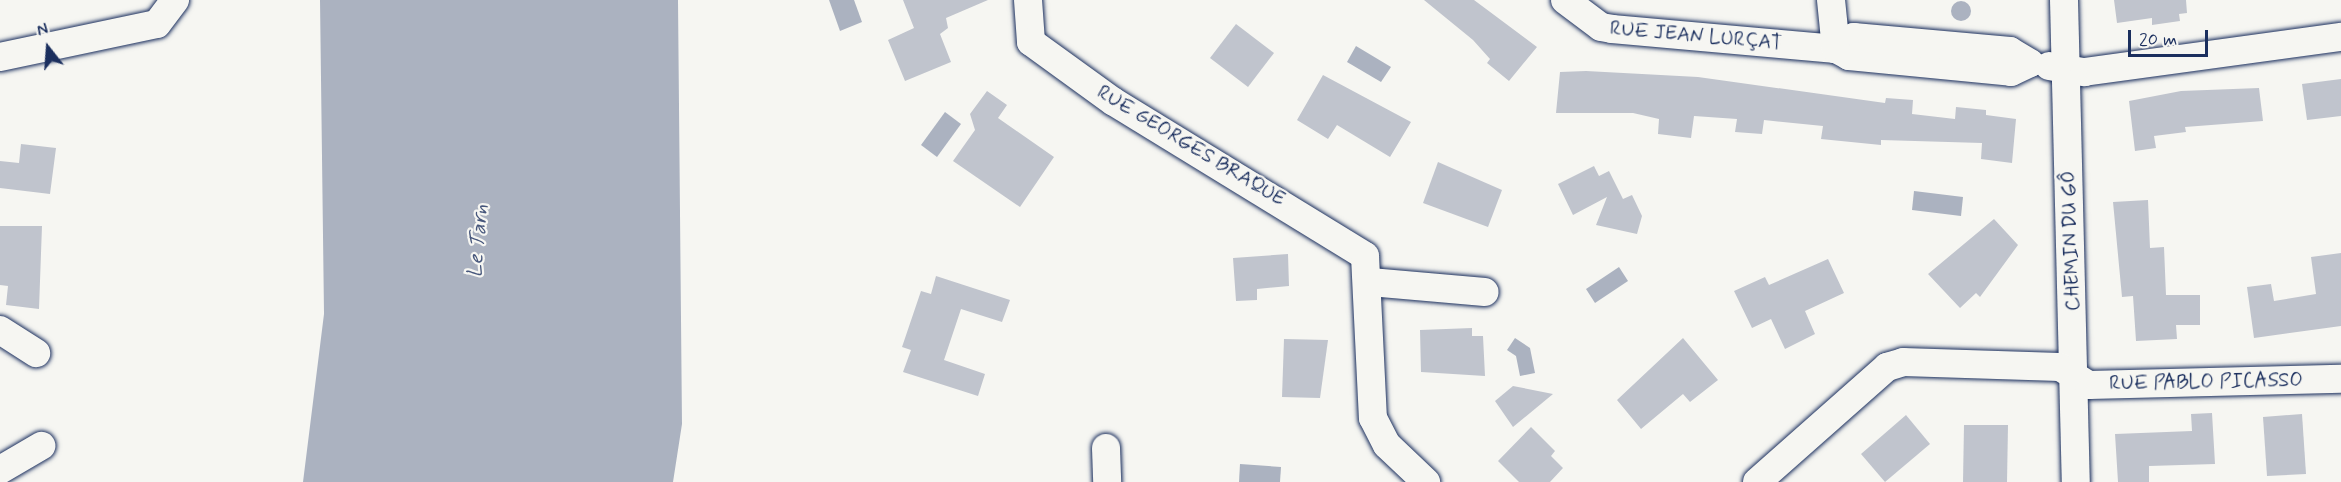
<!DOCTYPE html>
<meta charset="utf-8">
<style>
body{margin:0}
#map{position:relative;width:2341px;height:482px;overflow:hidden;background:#f6f6f2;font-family:Mynerve,sans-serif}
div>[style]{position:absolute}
.water>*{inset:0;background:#abb2c0}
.round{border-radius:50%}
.building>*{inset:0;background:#c0c4cd}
.roads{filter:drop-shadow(0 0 2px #1b2f5e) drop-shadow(0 0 2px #1b2f5e)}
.minor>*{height:28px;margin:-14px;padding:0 14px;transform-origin:14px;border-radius:14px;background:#f6f6f2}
span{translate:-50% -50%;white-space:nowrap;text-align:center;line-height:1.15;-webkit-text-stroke:4.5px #f6f6f2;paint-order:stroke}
.street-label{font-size:20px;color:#1b2f5e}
.water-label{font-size:21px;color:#46567b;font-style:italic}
.north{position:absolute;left:18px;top:18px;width:60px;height:60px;-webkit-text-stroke:4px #f6f6f2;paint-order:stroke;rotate:343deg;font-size:16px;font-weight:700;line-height:24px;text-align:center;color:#1b2f5e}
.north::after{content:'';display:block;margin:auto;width:21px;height:27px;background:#1b2f5e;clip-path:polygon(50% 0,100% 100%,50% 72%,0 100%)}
.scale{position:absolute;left:2128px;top:30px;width:80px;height:27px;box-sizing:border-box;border:3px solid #1b2f5e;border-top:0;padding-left:8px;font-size:18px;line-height:21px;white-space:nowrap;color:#1b2f5e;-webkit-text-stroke:4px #f6f6f2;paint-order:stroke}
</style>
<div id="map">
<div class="water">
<div style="clip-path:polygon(320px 0,678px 0,682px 424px,673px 482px,303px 482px,324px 314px)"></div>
<div style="clip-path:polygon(829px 0,854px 0,862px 22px,840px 31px)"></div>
<div class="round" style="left:1951px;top:1px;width:20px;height:20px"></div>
<div style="clip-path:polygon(1356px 46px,1391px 67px,1381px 82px,1347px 62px)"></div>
<div style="clip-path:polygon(945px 112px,961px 124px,937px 157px,921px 145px)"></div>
<div style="clip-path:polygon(1914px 191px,1963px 197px,1961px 216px,1912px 210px)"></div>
<div style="clip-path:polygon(1619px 267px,1628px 281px,1595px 303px,1586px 289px)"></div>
<div style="clip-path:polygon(1515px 338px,1530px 348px,1535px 373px,1520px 376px,1516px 356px,1507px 350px)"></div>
<div style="clip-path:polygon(1240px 464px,1281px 467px,1280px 482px,1239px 482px)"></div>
</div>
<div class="building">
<div style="clip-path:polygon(903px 0,988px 0,946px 18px,948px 28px,940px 34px,951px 62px,905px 81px,888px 40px,914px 28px)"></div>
<div style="clip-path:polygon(1424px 0,1474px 0,1537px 47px,1509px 81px,1487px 63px,1490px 59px,1473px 40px)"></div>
<div style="clip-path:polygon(2114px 0,2186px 0,2187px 13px,2179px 14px,2180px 21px,2152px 25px,2152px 18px,2117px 23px)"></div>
<div style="clip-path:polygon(1236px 24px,1274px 53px,1248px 87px,1210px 58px)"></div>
<div style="clip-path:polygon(1586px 71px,1698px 77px,1885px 103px,1886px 98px,1913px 100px,1912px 114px,1955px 119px,1956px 107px,1986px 110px,1986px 115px,2016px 119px,2012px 163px,1981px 159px,1982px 143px,1881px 140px,1881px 145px,1821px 139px,1823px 126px,1764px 120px,1762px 134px,1735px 132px,1737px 119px,1694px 116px,1691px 138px,1658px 134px,1659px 119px,1633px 113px,1556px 113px,1560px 72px)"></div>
<div style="clip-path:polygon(1323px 75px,1411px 122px,1390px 157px,1337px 125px,1328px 139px,1297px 120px)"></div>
<div style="clip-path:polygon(2341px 79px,2341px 116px,2307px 120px,2302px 84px)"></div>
<div style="clip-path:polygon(2259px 88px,2263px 121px,2185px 127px,2186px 132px,2154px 136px,2156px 148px,2135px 151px,2129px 101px,2181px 91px)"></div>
<div style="clip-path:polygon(987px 91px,1007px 105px,998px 118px,1054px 157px,1020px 207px,953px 161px,975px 130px,970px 114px)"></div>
<div style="clip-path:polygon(21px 144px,56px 148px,50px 194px,0 188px,0 161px,19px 163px)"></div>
<div style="clip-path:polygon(1438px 162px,1502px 190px,1488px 227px,1423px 203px)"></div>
<div style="clip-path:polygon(1594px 166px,1599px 176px,1609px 171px,1623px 199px,1632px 195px,1642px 216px,1637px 234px,1596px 225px,1607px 197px,1573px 215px,1558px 184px)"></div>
<div style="clip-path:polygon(2148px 200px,2150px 248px,2164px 247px,2166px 295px,2200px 295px,2200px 325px,2176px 325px,2177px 339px,2136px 341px,2133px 296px,2122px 297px,2113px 202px)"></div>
<div style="clip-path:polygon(1994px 219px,2018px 245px,1980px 297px,1976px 293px,1960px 308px,1928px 274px)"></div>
<div style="clip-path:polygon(0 226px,42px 226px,39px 309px,6px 305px,8px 286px,0 285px)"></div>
<div style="clip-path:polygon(2341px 253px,2341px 326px,2254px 338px,2247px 287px,2271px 284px,2274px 301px,2316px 294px,2311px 257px)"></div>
<div style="clip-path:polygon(1288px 254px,1289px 286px,1257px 289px,1257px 300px,1236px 301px,1233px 258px)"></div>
<div style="clip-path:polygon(1828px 259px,1844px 293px,1805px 311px,1815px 334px,1785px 349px,1771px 319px,1752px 328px,1734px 291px,1765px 277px,1769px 285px)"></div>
<div style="clip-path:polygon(936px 276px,1010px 300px,1002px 322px,961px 309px,944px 360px,985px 374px,978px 396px,903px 372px,911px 350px,902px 347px,921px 291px,931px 294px)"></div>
<div style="clip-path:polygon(1472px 328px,1472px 336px,1483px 336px,1485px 376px,1421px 372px,1420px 330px)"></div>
<div style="clip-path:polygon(1683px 338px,1718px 380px,1690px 402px,1683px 394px,1641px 429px,1617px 400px)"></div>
<div style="clip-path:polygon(1284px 339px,1328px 340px,1320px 398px,1282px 397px)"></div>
<div style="clip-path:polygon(1513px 386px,1553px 394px,1513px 427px,1495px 401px)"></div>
<div style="clip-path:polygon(2212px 413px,2215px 464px,2149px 466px,2149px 482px,2118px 482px,2115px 434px,2192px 431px,2191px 414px)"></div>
<div style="clip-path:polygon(2302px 414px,2306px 474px,2267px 476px,2263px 417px)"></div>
<div style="clip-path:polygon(1906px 415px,1930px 444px,1885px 482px,1861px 454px)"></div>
<div style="clip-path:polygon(1964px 425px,2008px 425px,2007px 482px,1963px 482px)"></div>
<div style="clip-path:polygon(1531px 427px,1555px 451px,1551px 456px,1563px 468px,1550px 482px,1519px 482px,1498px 461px)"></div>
</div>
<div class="roads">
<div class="minor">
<div style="left:1028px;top:0;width:42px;rotate:85.9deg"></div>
<div style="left:1031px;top:42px;width:102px;rotate:35.9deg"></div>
<div style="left:1114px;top:102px;width:294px;rotate:31.5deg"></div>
<div style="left:1365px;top:256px;width:162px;rotate:87.2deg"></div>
<div style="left:1373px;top:418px;width:30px;rotate:63deg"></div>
<div style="left:1387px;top:445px;width:54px;rotate:43.5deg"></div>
<div style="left:1565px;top:0;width:45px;rotate:36.9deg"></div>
<div style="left:1601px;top:27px;width:11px;rotate:10deg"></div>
<div style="left:1612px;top:29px;width:225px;rotate:5.1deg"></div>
<div style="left:1836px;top:49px;width:15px;rotate:28deg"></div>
<div style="left:1849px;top:56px;width:163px;rotate:5.6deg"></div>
<div style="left:2011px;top:72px;width:21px;rotate:-25deg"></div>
<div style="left:2030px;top:63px;width:23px;rotate:-149deg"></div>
<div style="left:2010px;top:51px;width:157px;rotate:-174.9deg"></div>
<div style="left:1854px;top:37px;width:22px;rotate:146deg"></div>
<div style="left:1831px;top:0;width:49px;rotate:84.2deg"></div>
<div style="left:2064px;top:0;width:482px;rotate:88.6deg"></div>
<div style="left:0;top:57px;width:160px;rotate:-11.9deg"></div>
<div style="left:157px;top:24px;width:30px;rotate:-53deg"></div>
<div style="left:2049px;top:66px;width:36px;rotate:10deg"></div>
<div style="left:2084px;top:72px;width:259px;rotate:-7.8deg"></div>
<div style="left:1370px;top:282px;width:115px;rotate:5deg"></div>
<div style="left:0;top:330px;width:43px;rotate:32.6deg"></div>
<div style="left:1106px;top:448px;width:34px;rotate:88deg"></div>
<div style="left:0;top:470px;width:48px;rotate:-30.3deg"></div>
<div style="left:1757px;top:482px;width:174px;rotate:-41.5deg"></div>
<div style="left:1887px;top:367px;width:17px;rotate:-17deg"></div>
<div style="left:1903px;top:362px;width:157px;rotate:1.8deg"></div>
<div style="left:2060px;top:367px;width:34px;rotate:32deg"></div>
<div style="left:2089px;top:385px;width:252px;rotate:-1.4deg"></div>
</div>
</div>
<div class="street-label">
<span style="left:1696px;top:36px;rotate:5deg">RUE JEAN LURÇAT</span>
<span style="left:1191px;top:146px;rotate:31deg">RUE GEORGES BRAQUE</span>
<span style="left:2071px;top:241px;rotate:-92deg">CHEMIN DU GÔ</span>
<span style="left:2206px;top:382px;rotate:-1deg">RUE PABLO PICASSO</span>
</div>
<div class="water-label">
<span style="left:478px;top:241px;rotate:-85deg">Le Tarn</span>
</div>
<div class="north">N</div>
<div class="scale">20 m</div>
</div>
